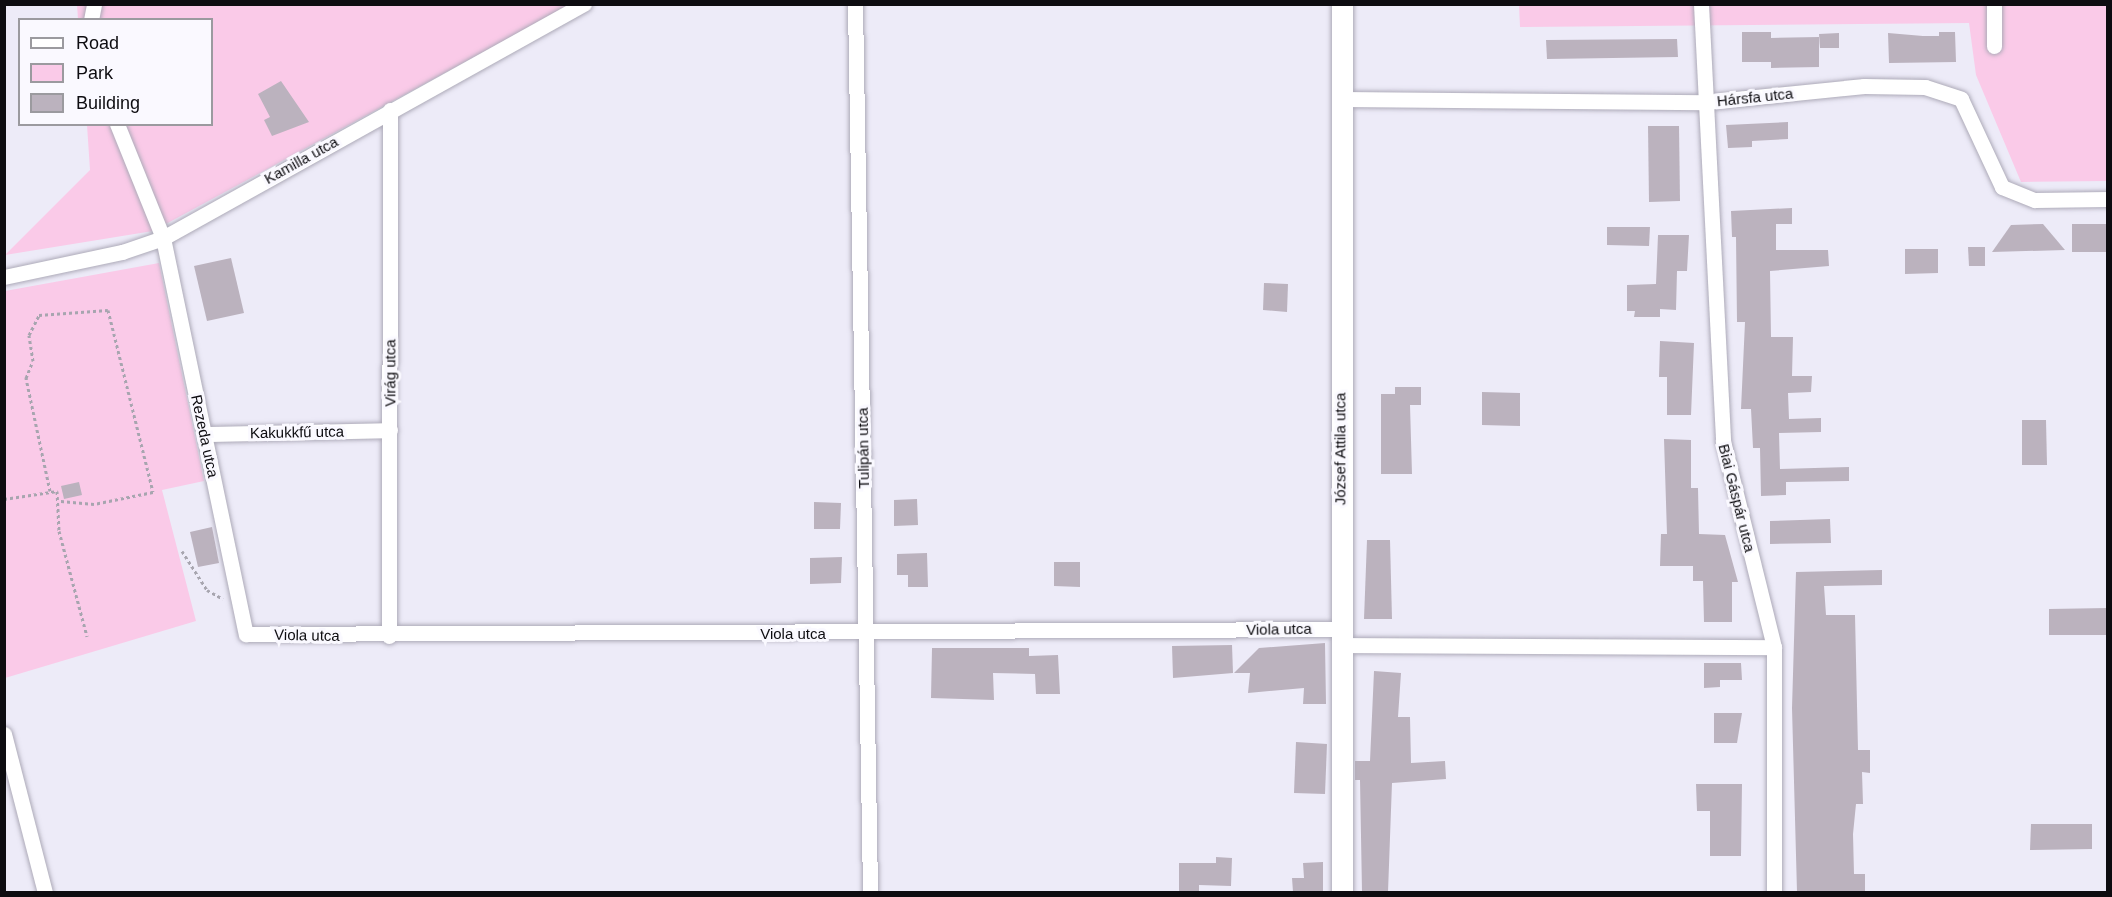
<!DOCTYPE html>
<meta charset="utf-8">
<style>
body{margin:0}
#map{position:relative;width:2112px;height:897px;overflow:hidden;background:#edebf8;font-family:Arial,sans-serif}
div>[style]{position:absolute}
.green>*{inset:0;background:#facae8}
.building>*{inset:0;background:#bbb2be}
.path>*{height:3px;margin-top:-1.5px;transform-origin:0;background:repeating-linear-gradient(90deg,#a7a5af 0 3px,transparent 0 6px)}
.roads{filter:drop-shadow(0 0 2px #adaab8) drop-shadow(0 0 2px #adaab8)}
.street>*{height:15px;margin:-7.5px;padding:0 7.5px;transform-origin:7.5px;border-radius:7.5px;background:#fff}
.secondary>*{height:21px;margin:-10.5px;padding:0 10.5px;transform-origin:10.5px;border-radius:10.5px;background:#fff}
span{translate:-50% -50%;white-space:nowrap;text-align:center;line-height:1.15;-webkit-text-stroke:6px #faf9ff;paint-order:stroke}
.street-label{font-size:15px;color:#0d0c10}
.frame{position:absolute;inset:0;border:6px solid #0d0c10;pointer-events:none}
.legend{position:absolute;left:18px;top:18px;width:195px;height:108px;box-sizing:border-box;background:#faf9ff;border:2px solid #9b9a9f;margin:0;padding:8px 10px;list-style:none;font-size:18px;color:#0d0c10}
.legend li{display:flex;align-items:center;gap:12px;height:30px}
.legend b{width:30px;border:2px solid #9b9a9f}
</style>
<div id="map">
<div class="green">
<div style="clip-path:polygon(77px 5px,570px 5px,153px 231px,5px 255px,90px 170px,87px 125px,212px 124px,212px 20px,78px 19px)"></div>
<div style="clip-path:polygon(1519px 5px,2107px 5px,2107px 181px,2021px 182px,1976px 75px,1969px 23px,1520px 27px)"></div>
<div style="clip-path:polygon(159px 263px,204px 481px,162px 490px,196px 621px,5px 678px,5px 291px)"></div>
</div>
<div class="building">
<div style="clip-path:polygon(1742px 32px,1771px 32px,1771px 38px,1819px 37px,1819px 67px,1771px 68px,1771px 62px,1742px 62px)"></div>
<div style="clip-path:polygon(1939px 32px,1955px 32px,1956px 62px,1889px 63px,1888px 33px,1923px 36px,1939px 36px)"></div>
<div style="clip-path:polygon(1839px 33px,1839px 48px,1820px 48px,1819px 34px)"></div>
<div style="clip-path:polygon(1677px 39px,1678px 57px,1547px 59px,1546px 40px)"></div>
<div style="clip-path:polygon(281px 81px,309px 122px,272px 136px,264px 120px,270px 117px,258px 94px)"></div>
<div style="clip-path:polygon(1788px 122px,1788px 139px,1752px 141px,1752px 147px,1728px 148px,1726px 125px)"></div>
<div style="clip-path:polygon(1648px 126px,1679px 126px,1680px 201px,1649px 202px)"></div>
<div style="clip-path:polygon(1792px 208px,1792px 224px,1776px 224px,1776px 250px,1828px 250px,1829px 266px,1770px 271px,1771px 337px,1793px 337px,1792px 376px,1812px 376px,1811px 392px,1788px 393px,1789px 419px,1821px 418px,1821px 432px,1779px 433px,1780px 469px,1849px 467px,1849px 481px,1786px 482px,1786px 495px,1761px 496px,1760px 448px,1753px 448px,1751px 409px,1741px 409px,1745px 322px,1737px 322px,1736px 237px,1732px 237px,1731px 211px)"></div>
<div style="clip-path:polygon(2043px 224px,2065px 250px,1992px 252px,2011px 225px)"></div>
<div style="clip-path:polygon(2072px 224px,2108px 224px,2108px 252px,2072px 252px)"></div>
<div style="clip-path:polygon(1607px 227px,1650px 227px,1649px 246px,1607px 245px)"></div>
<div style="clip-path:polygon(1658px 235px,1689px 235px,1687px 271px,1677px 271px,1676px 310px,1660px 309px,1660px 317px,1634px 317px,1635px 311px,1627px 311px,1627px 285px,1656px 284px)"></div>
<div style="clip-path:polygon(1968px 247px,1985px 247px,1985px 266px,1969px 266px)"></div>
<div style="clip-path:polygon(1905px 249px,1938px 249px,1938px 273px,1905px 274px)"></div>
<div style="clip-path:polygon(231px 258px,244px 313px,207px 321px,194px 266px)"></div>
<div style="clip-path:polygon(1264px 283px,1288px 284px,1287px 312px,1263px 310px)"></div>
<div style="clip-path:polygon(1660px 341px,1694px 343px,1691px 415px,1667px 415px,1667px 377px,1659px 377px)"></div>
<div style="clip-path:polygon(1395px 387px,1421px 387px,1421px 405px,1410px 405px,1412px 474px,1381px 474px,1381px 394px,1395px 394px)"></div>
<div style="clip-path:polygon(1482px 392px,1520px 393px,1520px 426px,1482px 425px)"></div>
<div style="clip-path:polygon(2022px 420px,2046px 420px,2047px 465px,2022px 465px)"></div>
<div style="clip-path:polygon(1664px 439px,1691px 440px,1691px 488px,1698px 488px,1699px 534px,1725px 535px,1738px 582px,1732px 582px,1732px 622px,1704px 622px,1703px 581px,1693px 581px,1693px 566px,1660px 566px,1661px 534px,1667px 534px)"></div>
<div style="clip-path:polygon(79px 482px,82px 495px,64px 499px,61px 486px)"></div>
<div style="clip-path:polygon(917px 499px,918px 525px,894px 526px,894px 500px)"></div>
<div style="clip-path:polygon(814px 502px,841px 503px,840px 529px,814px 529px)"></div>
<div style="clip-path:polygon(1830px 519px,1831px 543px,1770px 544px,1770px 521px)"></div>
<div style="clip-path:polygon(212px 527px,219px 563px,198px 567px,190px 532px)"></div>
<div style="clip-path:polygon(1367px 540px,1390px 540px,1392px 619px,1364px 619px)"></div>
<div style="clip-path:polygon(927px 553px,928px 587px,908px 587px,908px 575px,897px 575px,897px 554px)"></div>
<div style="clip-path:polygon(842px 557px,841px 583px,810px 584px,810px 558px)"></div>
<div style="clip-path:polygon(1054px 562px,1080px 562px,1080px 587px,1054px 586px)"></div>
<div style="clip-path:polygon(1882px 570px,1882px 585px,1824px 586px,1826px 615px,1855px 615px,1858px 750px,1870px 750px,1870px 773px,1862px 772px,1863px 804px,1856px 804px,1853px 834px,1854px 874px,1865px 874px,1865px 892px,1797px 892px,1792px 708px,1796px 572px)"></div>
<div style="clip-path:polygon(2108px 608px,2108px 635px,2049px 635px,2049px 609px)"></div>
<div style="clip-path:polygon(1325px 643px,1326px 704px,1303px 704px,1304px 688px,1248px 693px,1250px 673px,1234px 673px,1259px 648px)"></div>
<div style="clip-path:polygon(1232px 645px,1233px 673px,1173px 678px,1172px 646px)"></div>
<div style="clip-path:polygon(932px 648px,1029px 648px,1029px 656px,1058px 655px,1060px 694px,1036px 694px,1035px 674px,993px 673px,994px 700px,931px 698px)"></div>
<div style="clip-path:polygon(1704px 663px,1741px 663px,1742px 680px,1720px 680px,1720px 687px,1704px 688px)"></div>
<div style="clip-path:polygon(1374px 671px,1401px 673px,1398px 717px,1410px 717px,1411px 763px,1445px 761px,1446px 779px,1392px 783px,1388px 892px,1362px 892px,1360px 780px,1355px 780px,1355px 761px,1370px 761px)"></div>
<div style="clip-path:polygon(1714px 713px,1742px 713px,1737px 743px,1714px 743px)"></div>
<div style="clip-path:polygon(1296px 742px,1327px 744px,1325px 794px,1294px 793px)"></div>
<div style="clip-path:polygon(1696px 784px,1742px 784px,1741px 856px,1710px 856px,1710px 811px,1697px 811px)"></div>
<div style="clip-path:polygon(2031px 824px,2092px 824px,2092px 849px,2030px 850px)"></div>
<div style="clip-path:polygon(1216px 857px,1232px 858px,1231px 886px,1199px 885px,1199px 892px,1179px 892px,1179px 863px,1216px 863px)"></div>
<div style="clip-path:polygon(1323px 862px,1323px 892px,1293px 892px,1292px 878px,1304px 878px,1303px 863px)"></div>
</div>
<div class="path">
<div style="left:50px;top:491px;width:116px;rotate:-102deg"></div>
<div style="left:26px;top:378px;width:18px;rotate:-68deg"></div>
<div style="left:33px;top:361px;width:26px;rotate:-99deg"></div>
<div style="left:29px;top:335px;width:22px;rotate:-63deg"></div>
<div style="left:39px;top:315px;width:69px;rotate:-4.1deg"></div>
<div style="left:108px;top:310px;width:187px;rotate:76.1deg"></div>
<div style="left:153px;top:492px;width:60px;rotate:168.5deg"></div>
<div style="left:94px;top:504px;width:36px;rotate:-175deg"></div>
<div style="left:4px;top:499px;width:54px;rotate:-8.6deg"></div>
<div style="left:57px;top:491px;width:40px;rotate:87.1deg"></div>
<div style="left:59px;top:531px;width:109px;rotate:75.1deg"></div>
<div style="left:182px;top:551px;width:46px;rotate:57.3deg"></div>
<div style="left:207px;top:590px;width:18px;rotate:29deg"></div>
</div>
<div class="roads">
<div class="street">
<div style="left:855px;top:4px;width:888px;rotate:89.03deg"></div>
<div style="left:1701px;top:4px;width:438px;rotate:87.1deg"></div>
<div style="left:1723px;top:441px;width:212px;rotate:76.1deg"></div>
<div style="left:1774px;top:647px;width:245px;rotate:90deg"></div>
<div style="left:91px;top:20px;width:16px;rotate:-79deg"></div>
<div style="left:1994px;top:46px;width:42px;rotate:-90deg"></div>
<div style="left:1341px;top:99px;width:365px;rotate:0.5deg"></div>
<div style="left:1706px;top:102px;width:159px;rotate:-5.8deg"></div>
<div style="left:1864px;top:86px;width:61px;rotate:0.9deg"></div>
<div style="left:1925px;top:87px;width:38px;rotate:18deg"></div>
<div style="left:1961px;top:99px;width:97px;rotate:65deg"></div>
<div style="left:2002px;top:187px;width:35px;rotate:22deg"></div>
<div style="left:2035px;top:200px;width:73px;rotate:-0.8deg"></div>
<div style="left:117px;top:124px;width:123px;rotate:68deg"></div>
<div style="left:163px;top:238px;width:405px;rotate:78.2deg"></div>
<div style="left:246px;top:634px;width:1094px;rotate:-0.26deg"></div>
<div style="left:4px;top:277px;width:121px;rotate:-12deg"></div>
<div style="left:122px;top:252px;width:43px;rotate:-18.9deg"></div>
<div style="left:163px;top:238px;width:482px;rotate:-29.1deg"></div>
<div style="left:205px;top:434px;width:185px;rotate:-1.2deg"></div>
<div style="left:389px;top:636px;width:526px;rotate:-89.89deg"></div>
<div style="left:1340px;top:645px;width:434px;rotate:0.3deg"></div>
<div style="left:4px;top:734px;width:163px;rotate:75.5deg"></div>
</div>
<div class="secondary">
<div style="left:1342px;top:892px;width:888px;rotate:-90deg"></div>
</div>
</div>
<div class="street-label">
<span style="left:1755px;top:97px;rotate:-6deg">Hársfa utca</span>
<span style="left:301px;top:160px;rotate:-29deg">Kamilla utca</span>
<span style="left:390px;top:373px;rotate:-90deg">Virág utca</span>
<span style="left:297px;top:432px;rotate:-1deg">Kakukkfű utca</span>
<span style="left:205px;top:436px;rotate:78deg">Rezeda utca</span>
<span style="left:863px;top:448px;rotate:-91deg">Tulipán utca</span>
<span style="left:1340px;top:449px;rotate:-90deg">József Attila utca</span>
<span style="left:1737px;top:498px;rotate:76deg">Biai Gáspár utca</span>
<span style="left:1279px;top:629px;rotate:-1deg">Viola utca</span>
<span style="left:793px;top:634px">Viola utca</span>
<span style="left:307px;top:635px;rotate:1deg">Viola utca</span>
</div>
<div class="frame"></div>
<ul class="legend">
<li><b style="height:8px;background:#fff"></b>Road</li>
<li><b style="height:16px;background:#facae8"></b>Park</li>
<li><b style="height:16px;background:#bbb2be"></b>Building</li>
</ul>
</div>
